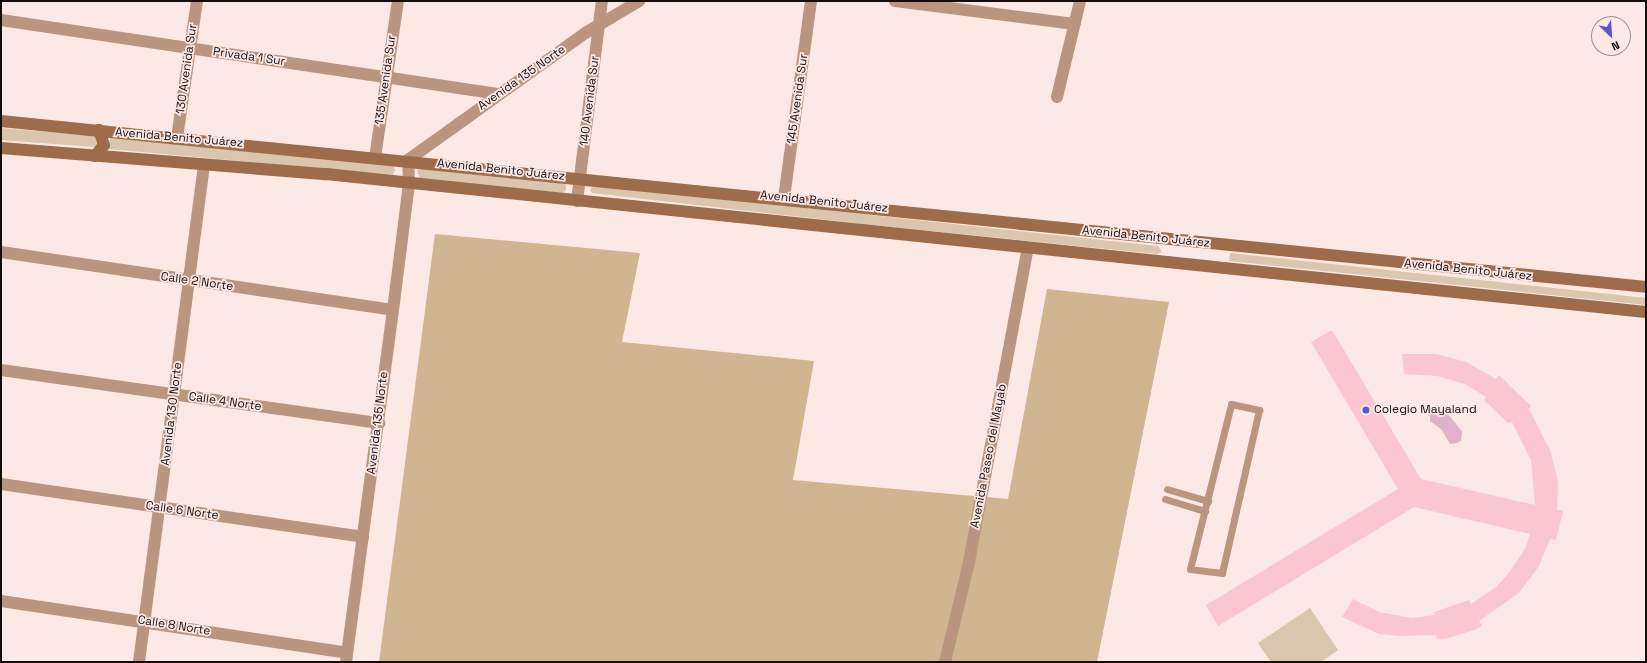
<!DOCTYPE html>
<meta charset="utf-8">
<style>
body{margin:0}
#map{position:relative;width:1647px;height:663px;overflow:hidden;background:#fce8e4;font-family:"Space Grotesk",sans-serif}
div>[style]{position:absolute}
.green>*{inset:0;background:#dac6ac}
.forest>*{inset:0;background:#cfb590}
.water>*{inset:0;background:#deb2c8}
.building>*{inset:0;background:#fac7ce}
.lane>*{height:7px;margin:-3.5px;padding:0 3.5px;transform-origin:3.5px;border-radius:3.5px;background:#ba9680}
.street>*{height:12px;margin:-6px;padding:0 6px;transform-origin:6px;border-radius:6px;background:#ba9680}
.secondary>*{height:12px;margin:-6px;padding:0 6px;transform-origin:6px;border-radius:6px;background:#9e6c4a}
.dots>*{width:11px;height:11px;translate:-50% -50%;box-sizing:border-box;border:2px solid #fce8e4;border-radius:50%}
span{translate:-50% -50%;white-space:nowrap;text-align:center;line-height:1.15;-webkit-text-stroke:3.5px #fce8e4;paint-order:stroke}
.street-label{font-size:12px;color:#140d0c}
.poi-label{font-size:12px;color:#140d0c}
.left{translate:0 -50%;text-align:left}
.frame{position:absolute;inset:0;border:2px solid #140d0c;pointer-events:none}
.north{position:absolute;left:1591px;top:16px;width:40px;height:40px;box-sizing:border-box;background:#fce8e4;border:1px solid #9f908e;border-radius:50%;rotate:155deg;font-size:11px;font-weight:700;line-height:16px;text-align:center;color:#140d0c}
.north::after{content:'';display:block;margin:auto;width:14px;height:18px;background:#5d55ce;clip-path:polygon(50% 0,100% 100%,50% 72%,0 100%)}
</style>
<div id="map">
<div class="green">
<div style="clip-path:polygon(1px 128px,96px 136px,98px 143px,94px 147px,1px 140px)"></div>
<div style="clip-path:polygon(110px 138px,393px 165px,395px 170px,393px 175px,109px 149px)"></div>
<div style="clip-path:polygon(427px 167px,560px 182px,566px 185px,566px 190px,563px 193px,420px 179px,417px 170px)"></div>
<div style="clip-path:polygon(593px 185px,1158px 246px,1162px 252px,1157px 254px,872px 225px,592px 193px,590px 190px)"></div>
<div style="clip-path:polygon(1230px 253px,1646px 298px,1646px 305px,1229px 261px)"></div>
<div style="clip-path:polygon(1310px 608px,1338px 650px,1321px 662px,1271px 662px,1258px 643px)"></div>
</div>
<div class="forest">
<div style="clip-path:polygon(435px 234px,640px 253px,622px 342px,814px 361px,793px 480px,1008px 499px,1047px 289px,1169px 302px,1097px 662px,379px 662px)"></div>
</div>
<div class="water">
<div style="clip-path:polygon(1442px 407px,1462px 431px,1461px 441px,1457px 443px,1450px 444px,1442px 430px,1430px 421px,1430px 412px)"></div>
</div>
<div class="building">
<div style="clip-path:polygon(1332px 330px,1421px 479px,1535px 505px,1531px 460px,1512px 422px,1508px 423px,1484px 400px,1486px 397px,1465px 384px,1437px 376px,1404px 374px,1402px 354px,1436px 354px,1466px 362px,1496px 379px,1499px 375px,1531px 406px,1529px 409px,1550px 450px,1558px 482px,1557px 510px,1563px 511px,1556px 540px,1550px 539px,1539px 566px,1519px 593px,1479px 621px,1482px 626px,1474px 630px,1448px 638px,1437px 639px,1436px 635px,1399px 636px,1379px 634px,1342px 617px,1353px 599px,1379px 612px,1412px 618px,1435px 615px,1434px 612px,1469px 600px,1471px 604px,1496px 587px,1508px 574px,1525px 549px,1530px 534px,1414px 507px,1218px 626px,1206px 605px,1398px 489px,1311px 342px)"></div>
</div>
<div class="lane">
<div style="left:1231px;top:404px;width:29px;rotate:12deg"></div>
<div style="left:1259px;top:410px;width:167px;rotate:102.8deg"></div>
<div style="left:1222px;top:573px;width:32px;rotate:-173deg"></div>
<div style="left:1190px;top:569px;width:170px;rotate:-76deg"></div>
<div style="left:1167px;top:489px;width:43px;rotate:16.3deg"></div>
<div style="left:1165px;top:499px;width:42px;rotate:16.7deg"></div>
</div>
<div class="street">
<div style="left:895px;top:1px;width:181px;rotate:7.3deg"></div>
<div style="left:1px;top:20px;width:502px;rotate:8.47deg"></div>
<div style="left:1057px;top:97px;width:99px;rotate:-76.5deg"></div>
<div style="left:177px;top:138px;width:138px;rotate:-81.7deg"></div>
<div style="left:375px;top:158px;width:159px;rotate:-81.7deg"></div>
<div style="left:784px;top:198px;width:199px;rotate:-82.2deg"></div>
<div style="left:577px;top:201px;width:202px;rotate:-82.9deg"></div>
<div style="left:1px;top:252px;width:396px;rotate:8.4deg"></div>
<div style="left:1px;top:370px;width:382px;rotate:8deg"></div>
<div style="left:1px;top:484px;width:366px;rotate:8.3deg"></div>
<div style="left:1px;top:601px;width:350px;rotate:8.5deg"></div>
<div style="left:139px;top:662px;width:501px;rotate:-82.55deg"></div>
<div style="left:346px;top:662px;width:355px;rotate:-82.4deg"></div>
<div style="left:393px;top:310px;width:127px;rotate:-82.8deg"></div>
<div style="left:409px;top:184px;width:24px;rotate:-92deg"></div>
<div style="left:408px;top:160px;width:220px;rotate:-35.6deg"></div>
<div style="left:587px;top:32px;width:61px;rotate:-30.8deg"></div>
<div style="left:945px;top:662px;width:103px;rotate:-76.5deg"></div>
<div style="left:969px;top:562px;width:319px;rotate:-79.4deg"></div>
</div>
<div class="secondary">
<div style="left:1px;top:121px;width:1653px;rotate:5.76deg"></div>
<div style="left:1px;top:148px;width:326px;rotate:4.6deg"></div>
<div style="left:326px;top:174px;width:1327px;rotate:5.97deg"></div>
<div style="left:95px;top:156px;width:14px;rotate:-51deg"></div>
<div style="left:104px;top:145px;width:16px;rotate:-108deg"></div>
</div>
<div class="dots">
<div style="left:1366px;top:410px;background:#5d55ce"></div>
</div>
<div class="street-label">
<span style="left:249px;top:57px;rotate:8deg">Privada 1 Sur</span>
<span style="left:187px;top:69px;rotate:-82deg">130 Avenida Sur</span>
<span style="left:522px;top:78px;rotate:-35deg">Avenida 135 Norte</span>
<span style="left:386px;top:80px;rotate:-82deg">135 Avenida Sur</span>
<span style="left:798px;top:99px;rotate:-82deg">145 Avenida Sur</span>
<span style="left:590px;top:101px;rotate:-83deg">140 Avenida Sur</span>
<span style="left:179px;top:138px;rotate:5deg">Avenida Benito Juárez</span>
<span style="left:501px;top:170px;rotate:6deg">Avenida Benito Juárez</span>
<span style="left:824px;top:202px;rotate:6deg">Avenida Benito Juárez</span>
<span style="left:1146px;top:237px;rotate:6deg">Avenida Benito Juárez</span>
<span style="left:1468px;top:270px;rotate:6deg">Avenida Benito Juárez</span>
<span style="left:197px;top:282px;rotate:8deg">Calle 2 Norte</span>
<span style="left:225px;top:402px;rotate:8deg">Calle 4 Norte</span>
<span style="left:172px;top:414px;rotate:-83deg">Avenida 130 Norte</span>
<span style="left:378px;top:423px;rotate:-83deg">Avenida 135 Norte</span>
<span style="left:989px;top:456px;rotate:-79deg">Avenida Paseo del Mayab</span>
<span style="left:182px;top:511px;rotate:8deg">Calle 6 Norte</span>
<span style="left:174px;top:626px;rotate:9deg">Calle 8 Norte</span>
</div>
<div class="poi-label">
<span class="left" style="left:1374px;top:410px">Colegio Mayaland</span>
</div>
<div class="frame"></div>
<div class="north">N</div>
</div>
